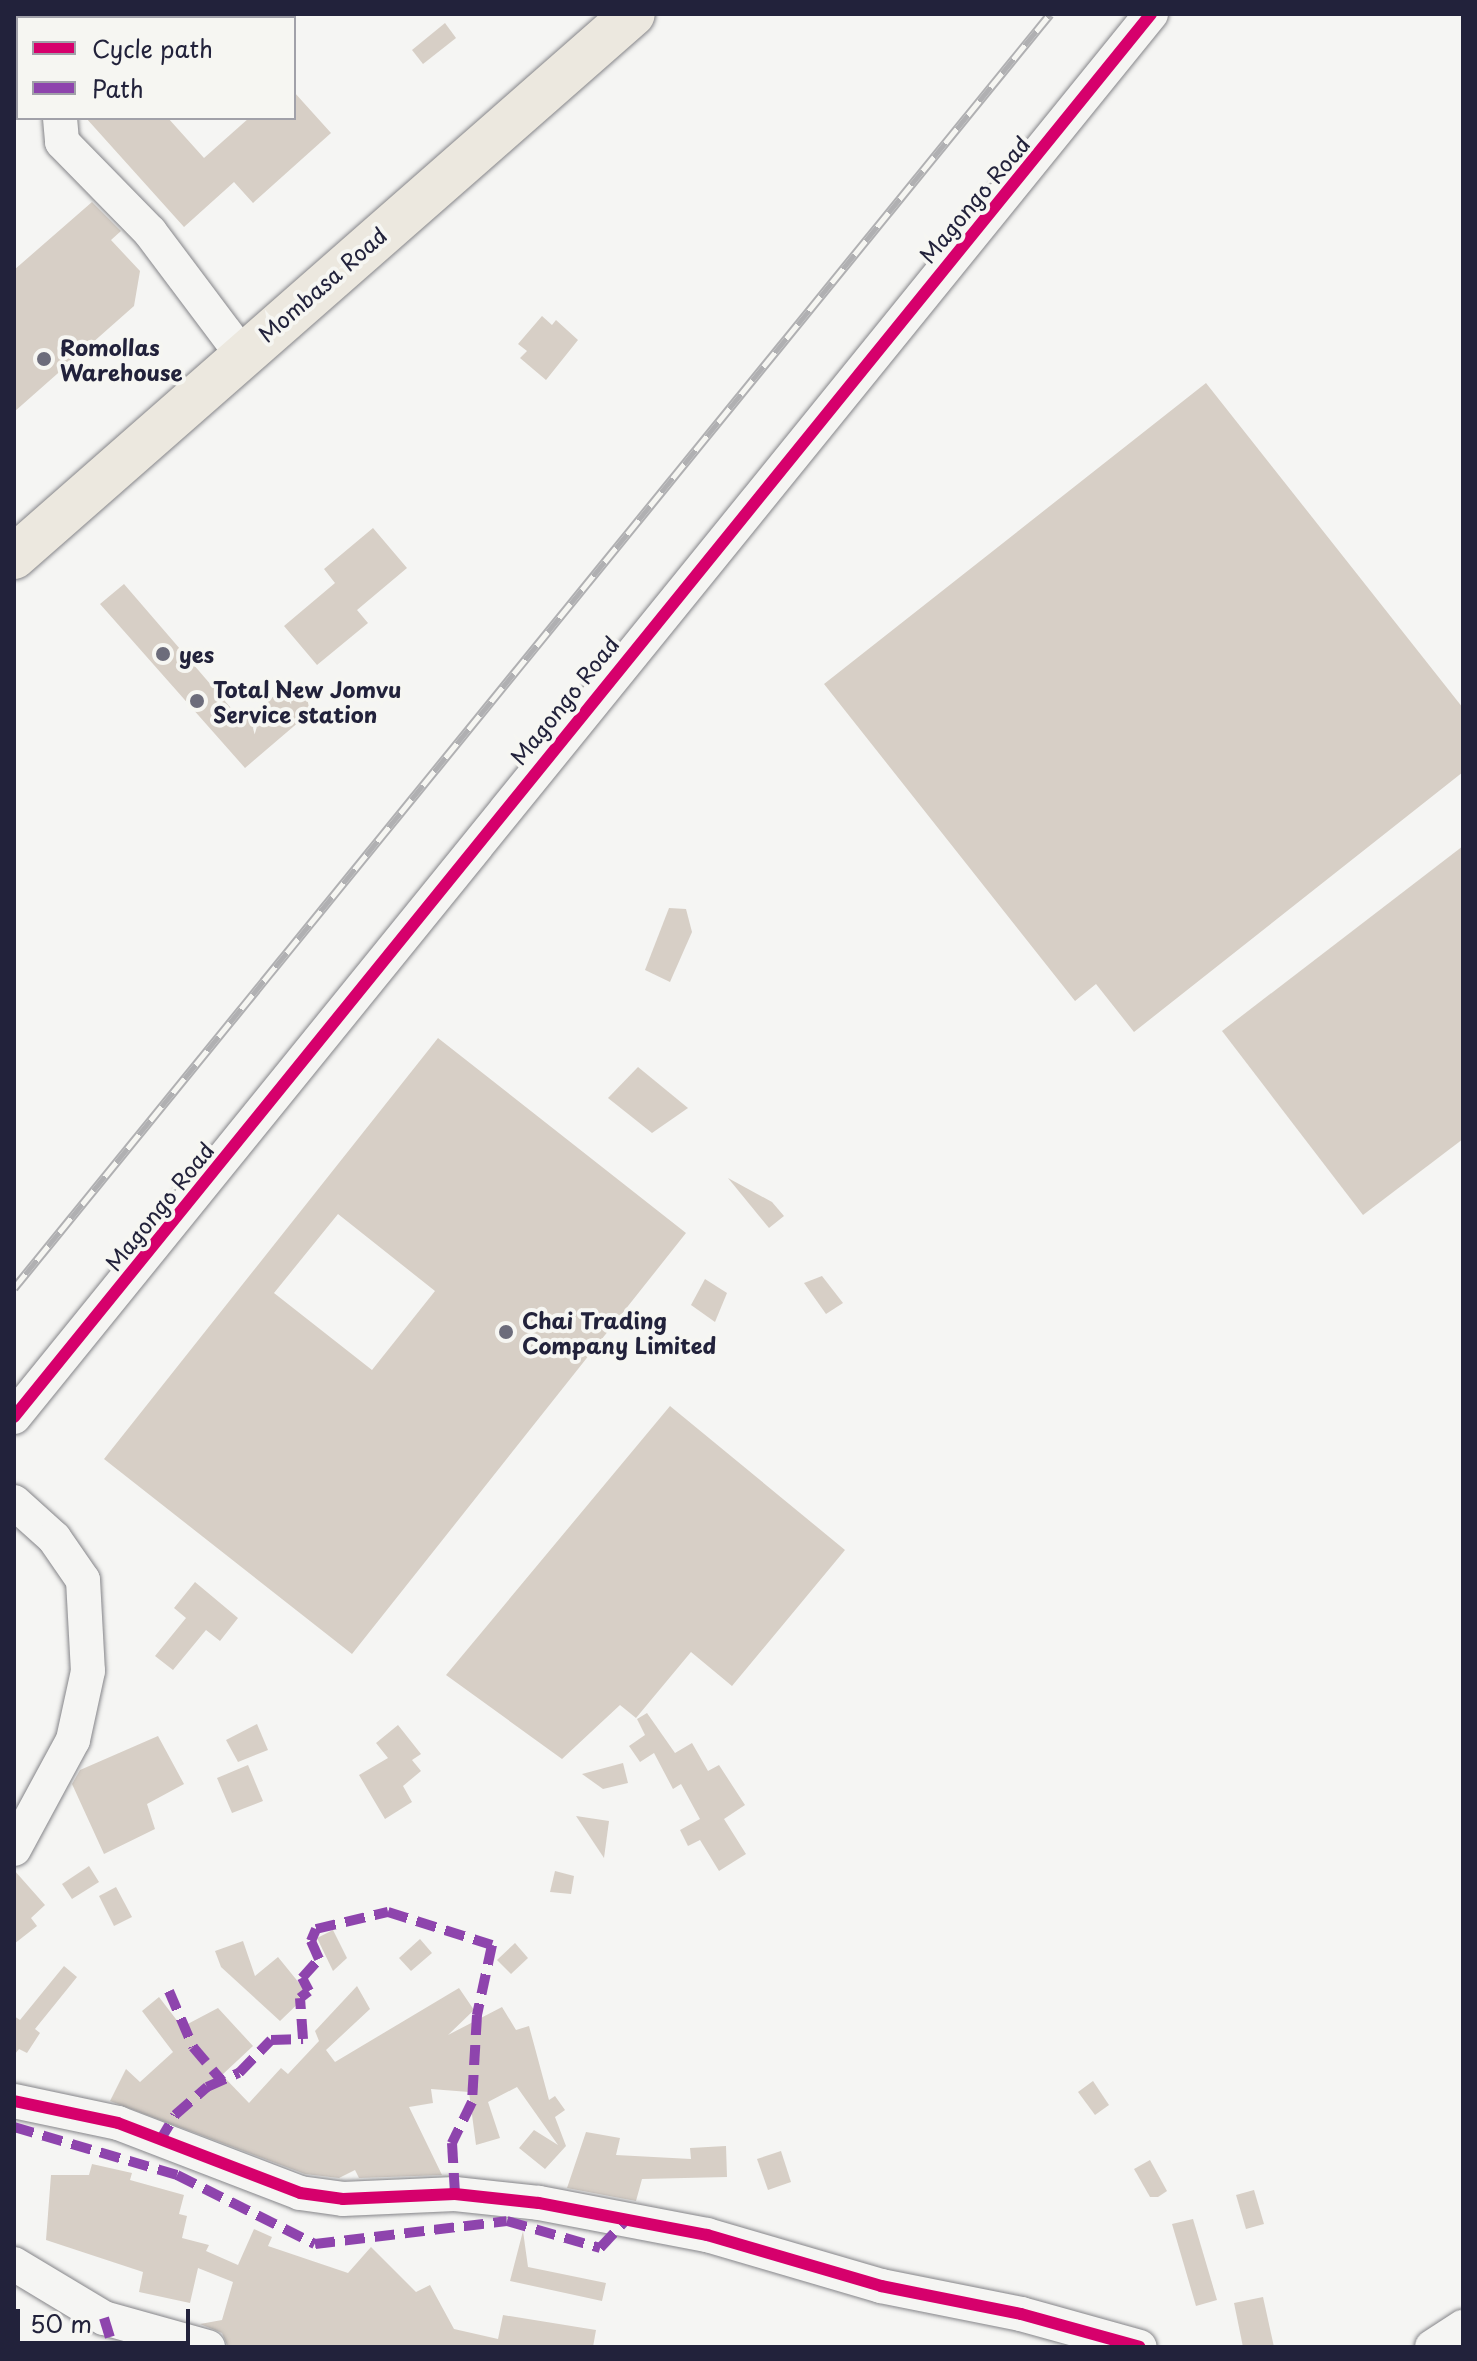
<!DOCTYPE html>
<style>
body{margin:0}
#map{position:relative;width:1477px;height:2361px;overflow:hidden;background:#f5f5f3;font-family:"Playpen Sans",sans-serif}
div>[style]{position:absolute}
.building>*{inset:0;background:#d7cfc6}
.roads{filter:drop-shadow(0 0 2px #858589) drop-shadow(0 0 2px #858589)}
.minor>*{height:34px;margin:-17px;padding:0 17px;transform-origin:17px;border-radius:17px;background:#f5f5f3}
.highway>*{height:44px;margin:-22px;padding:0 22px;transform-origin:22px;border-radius:22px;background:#ece8df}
.rail>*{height:9px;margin-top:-4.5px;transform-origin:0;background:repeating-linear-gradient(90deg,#f6f6f2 0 18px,#b0b0b2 0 36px);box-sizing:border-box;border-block:2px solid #b0b0b2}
.quiet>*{height:10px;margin-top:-5px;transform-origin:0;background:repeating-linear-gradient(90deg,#8e44ad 0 20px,transparent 0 30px)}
.cycleway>*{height:12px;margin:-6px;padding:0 6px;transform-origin:6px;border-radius:6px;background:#d6006c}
.dots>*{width:22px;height:22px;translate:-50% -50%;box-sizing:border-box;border:4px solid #f6f6f2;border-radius:50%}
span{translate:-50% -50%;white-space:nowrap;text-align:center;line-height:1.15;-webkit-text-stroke:8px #f6f6f2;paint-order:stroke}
.street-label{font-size:22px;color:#22223b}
.poi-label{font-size:22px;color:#22223b;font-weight:700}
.left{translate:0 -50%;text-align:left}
.frame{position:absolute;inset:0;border:16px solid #22223b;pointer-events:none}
.legend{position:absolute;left:16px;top:16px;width:280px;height:104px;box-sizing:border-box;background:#f6f6f2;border:2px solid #a1a1a9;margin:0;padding:10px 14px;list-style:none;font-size:24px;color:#22223b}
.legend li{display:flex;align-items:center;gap:16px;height:40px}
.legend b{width:40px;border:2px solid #a1a1a9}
.scale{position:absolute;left:16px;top:2309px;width:174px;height:36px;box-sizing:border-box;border:4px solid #22223b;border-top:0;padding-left:10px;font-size:24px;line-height:28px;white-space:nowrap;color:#22223b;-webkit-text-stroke:6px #f6f6f2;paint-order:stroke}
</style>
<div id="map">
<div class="building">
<div style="clip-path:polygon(445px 23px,456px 38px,423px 64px,412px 50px)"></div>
<div style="clip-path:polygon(294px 92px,331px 133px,253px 203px,234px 182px,184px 227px,86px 118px,168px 118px,204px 158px,249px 118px,294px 118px)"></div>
<div style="clip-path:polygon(92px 202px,121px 231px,111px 240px,140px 271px,134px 306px,14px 412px,14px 270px)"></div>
<div style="clip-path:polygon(542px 316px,552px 325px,556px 320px,578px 340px,546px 380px,520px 358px,527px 351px,518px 344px)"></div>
<div style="clip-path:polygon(1206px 383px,1463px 708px,1463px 772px,1134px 1032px,1096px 984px,1075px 1001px,824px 684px)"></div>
<div style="clip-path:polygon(373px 528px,407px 568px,357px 610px,368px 623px,317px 665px,284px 626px,335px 583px,324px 569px)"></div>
<div style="clip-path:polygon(124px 584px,243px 722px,291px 682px,314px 709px,245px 768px,100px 604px)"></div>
<div style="clip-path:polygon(1463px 846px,1463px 1139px,1363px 1215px,1222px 1031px)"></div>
<div style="clip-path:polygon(669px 908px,686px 909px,692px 932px,670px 982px,645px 970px)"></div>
<div style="clip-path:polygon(evenodd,438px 1038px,686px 1233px,352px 1654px,104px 1459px,438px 1038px,338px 1214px,435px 1291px,372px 1370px,274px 1293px,338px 1214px)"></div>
<div style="clip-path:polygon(638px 1067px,688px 1108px,652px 1133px,608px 1098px)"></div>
<div style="clip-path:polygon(728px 1178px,772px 1202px,784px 1216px,769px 1228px)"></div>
<div style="clip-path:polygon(822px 1276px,843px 1303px,826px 1314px,804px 1283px)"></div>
<div style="clip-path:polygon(705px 1279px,727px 1293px,715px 1322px,691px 1305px)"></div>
<div style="clip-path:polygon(670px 1406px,845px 1550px,732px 1686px,691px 1652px,636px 1718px,620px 1705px,562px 1759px,446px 1675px)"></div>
<div style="clip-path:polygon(195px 1582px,238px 1618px,220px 1641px,206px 1630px,173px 1670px,155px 1656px,186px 1618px,174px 1608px)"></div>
<div style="clip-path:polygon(647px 1713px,675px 1753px,692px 1743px,708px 1771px,719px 1765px,745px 1805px,724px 1819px,746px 1854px,719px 1871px,700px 1840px,688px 1846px,680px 1830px,700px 1819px,681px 1784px,673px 1789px,654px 1753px,640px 1762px,629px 1746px,645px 1735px,637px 1719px)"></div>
<div style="clip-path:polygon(257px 1724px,268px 1750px,238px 1762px,226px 1740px)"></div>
<div style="clip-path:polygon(398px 1725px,421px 1754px,412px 1760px,421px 1771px,403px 1786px,412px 1802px,385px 1819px,359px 1775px,388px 1758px,376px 1743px)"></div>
<div style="clip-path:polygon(158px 1736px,184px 1784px,147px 1804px,155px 1829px,104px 1854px,72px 1784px,80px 1770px)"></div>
<div style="clip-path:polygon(623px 1763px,628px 1783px,603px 1789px,582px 1774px)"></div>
<div style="clip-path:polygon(248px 1765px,263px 1801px,232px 1813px,217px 1778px)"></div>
<div style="clip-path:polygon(576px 1816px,609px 1821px,604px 1858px)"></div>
<div style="clip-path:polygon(89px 1866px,99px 1882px,72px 1899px,62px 1884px)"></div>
<div style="clip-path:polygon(14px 1870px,45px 1905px,31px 1918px,37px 1926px,14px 1944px)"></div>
<div style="clip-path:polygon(555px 1871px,574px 1876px,571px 1894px,550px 1892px)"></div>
<div style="clip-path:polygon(116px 1887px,132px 1917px,114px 1926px,99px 1896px)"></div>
<div style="clip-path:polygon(333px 1930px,347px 1958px,333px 1971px,317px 1938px)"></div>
<div style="clip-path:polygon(420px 1939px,432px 1953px,411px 1971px,399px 1958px)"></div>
<div style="clip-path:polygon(243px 1941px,255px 1976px,278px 1957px,308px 1994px,280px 2021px,221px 1967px,215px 1951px)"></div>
<div style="clip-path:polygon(515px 1943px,528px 1958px,511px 1974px,497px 1960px)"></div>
<div style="clip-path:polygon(64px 1966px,77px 1977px,35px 2029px,40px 2033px,27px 2053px,19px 2049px,15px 2054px,14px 2016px,20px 2020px)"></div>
<div style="clip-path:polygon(357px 1986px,370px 2009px,326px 2050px,335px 2062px,459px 1988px,474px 2010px,448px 2035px,502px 2007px,516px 2030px,529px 2026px,549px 2100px,555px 2096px,565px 2110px,555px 2117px,566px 2146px,545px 2169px,519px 2148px,534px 2130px,558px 2145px,517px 2087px,488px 2102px,500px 2138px,476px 2145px,469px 2092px,431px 2089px,433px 2103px,409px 2107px,442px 2175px,359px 2178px,355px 2170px,339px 2178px,305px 2174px,110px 2101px,126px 2069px,140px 2082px,173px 2052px,142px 2011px,159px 1997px,182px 2027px,218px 2008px,253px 2046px,222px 2075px,249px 2103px,281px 2068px,288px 2074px,319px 2041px,315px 2031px)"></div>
<div style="clip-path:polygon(1093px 2081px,1109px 2105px,1095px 2115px,1078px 2092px)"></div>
<div style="clip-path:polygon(586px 2132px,620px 2138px,616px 2155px,691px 2159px,690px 2148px,726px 2146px,727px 2177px,642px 2179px,636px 2201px,567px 2188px)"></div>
<div style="clip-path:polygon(781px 2151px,791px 2182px,768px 2190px,757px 2159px)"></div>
<div style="clip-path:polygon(1150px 2160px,1167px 2191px,1158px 2197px,1150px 2197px,1134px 2169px)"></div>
<div style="clip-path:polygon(92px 2164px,132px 2173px,130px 2180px,184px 2195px,179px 2214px,187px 2216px,182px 2238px,209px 2245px,206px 2251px,238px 2265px,254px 2229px,272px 2237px,268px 2246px,348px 2273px,371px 2247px,416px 2292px,430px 2285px,454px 2329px,498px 2339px,503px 2315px,596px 2330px,593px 2347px,227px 2345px,222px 2333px,200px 2324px,222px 2320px,233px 2282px,198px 2268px,190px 2303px,139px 2292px,143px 2272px,46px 2240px,51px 2175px,89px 2175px)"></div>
<div style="clip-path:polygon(1254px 2190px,1264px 2224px,1246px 2229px,1236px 2195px)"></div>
<div style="clip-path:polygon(1193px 2219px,1217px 2300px,1196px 2306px,1172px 2224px)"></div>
<div style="clip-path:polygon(523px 2231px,528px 2267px,606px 2283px,602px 2301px,510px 2281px)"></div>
<div style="clip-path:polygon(1263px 2297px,1274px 2347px,1243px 2347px,1234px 2303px)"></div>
</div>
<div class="roads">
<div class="minor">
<div style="left:106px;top:18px;width:5px;rotate:-53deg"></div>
<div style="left:60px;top:118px;width:24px;rotate:85deg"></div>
<div style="left:62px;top:142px;width:126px;rotate:45.6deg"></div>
<div style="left:150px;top:232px;width:151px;rotate:53.1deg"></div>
<div style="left:14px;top:1417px;width:1806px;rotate:-50.98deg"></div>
<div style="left:14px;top:1502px;width:54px;rotate:42deg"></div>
<div style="left:54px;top:1538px;width:51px;rotate:55.4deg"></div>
<div style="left:83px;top:1580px;width:91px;rotate:86.9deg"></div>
<div style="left:88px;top:1671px;width:71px;rotate:102.3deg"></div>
<div style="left:73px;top:1740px;width:124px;rotate:118.4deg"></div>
<div style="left:14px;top:2101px;width:106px;rotate:11.9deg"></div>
<div style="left:118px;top:2123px;width:195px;rotate:21deg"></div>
<div style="left:300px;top:2193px;width:43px;rotate:7.9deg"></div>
<div style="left:343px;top:2199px;width:112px;rotate:-2.6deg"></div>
<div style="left:455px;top:2194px;width:84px;rotate:6.1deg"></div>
<div style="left:539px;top:2203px;width:171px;rotate:10.8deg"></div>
<div style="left:707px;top:2235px;width:181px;rotate:16.3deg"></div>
<div style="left:881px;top:2286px;width:143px;rotate:11.3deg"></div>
<div style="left:1021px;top:2314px;width:123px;rotate:15.5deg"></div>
<div style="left:14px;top:2264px;width:105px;rotate:31deg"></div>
<div style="left:104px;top:2318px;width:108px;rotate:15.6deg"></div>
<div style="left:1432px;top:2347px;width:37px;rotate:-33deg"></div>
</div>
<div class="highway">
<div style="left:14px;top:557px;width:823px;rotate:-41.26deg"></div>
</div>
</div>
<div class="rail">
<div style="left:14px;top:1288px;width:1642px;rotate:-50.88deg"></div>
</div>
<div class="quiet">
<div style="left:169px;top:1991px;width:61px;rotate:66.8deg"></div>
<div style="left:193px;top:2047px;width:45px;rotate:49.5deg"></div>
<div style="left:14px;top:2127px;width:170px;rotate:16.4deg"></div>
<div style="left:177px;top:2175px;width:154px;rotate:26.6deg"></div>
<div style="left:315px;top:2244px;width:193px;rotate:-6.8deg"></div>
<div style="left:507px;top:2221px;width:97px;rotate:16.2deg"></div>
<div style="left:600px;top:2248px;width:35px;rotate:-47deg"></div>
<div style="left:159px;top:2142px;width:31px;rotate:-59deg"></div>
<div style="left:175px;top:2115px;width:43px;rotate:-41.2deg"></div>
<div style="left:207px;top:2087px;width:35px;rotate:-24deg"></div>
<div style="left:239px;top:2073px;width:46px;rotate:-45.9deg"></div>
<div style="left:271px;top:2040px;width:32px;rotate:-2deg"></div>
<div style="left:303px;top:2039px;width:41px;rotate:-94.2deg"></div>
<div style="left:300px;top:1998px;width:11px;rotate:-38deg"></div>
<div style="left:309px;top:1991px;width:15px;rotate:-118deg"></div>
<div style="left:302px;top:1978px;width:25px;rotate:-48deg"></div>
<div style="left:319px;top:1959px;width:20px;rotate:-114deg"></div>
<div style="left:311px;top:1941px;width:13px;rotate:-67deg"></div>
<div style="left:316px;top:1929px;width:74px;rotate:-13.3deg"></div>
<div style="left:388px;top:1912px;width:109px;rotate:17.6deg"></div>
<div style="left:492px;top:1945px;width:72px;rotate:102.1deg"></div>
<div style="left:477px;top:2015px;width:87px;rotate:93.3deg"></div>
<div style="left:472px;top:2102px;width:46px;rotate:116deg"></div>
<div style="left:452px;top:2143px;width:51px;rotate:86.6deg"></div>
<div style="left:104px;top:2318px;width:30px;rotate:73deg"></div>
</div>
<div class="cycleway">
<div style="left:14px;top:1417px;width:1806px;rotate:-50.98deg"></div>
<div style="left:14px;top:2101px;width:106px;rotate:11.9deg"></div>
<div style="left:118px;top:2123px;width:195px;rotate:21deg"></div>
<div style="left:300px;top:2193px;width:43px;rotate:7.9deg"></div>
<div style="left:343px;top:2199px;width:112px;rotate:-2.6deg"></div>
<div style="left:455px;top:2194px;width:84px;rotate:6.1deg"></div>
<div style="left:539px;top:2203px;width:171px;rotate:10.8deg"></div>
<div style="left:707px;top:2235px;width:181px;rotate:16.3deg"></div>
<div style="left:881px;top:2286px;width:143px;rotate:11.3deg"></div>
<div style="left:1021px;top:2314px;width:123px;rotate:15.5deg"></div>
</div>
<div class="dots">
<div style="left:44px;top:359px;background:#6c6c7b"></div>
<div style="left:163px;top:654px;background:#6c6c7b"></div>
<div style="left:197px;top:701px;background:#6c6c7b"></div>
<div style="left:506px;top:1332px;background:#6c6c7b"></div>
</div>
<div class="street-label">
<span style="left:974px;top:199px;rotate:-50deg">Magongo Road</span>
<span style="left:322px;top:284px;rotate:-41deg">Mombasa Road</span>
<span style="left:564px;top:700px;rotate:-51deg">Magongo Road</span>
<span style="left:159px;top:1206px;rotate:-51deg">Magongo Road</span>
</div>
<div class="poi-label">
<span class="left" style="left:60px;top:359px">Romollas<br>Warehouse</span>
<span class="left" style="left:179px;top:654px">yes</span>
<span class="left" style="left:213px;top:701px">Total New Jomvu<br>Service station</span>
<span class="left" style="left:522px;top:1332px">Chai Trading<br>Company Limited</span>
</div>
<div class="frame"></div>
<ul class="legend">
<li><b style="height:10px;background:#d6006c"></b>Cycle path</li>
<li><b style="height:10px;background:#8e44ad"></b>Path</li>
</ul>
<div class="scale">50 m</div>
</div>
